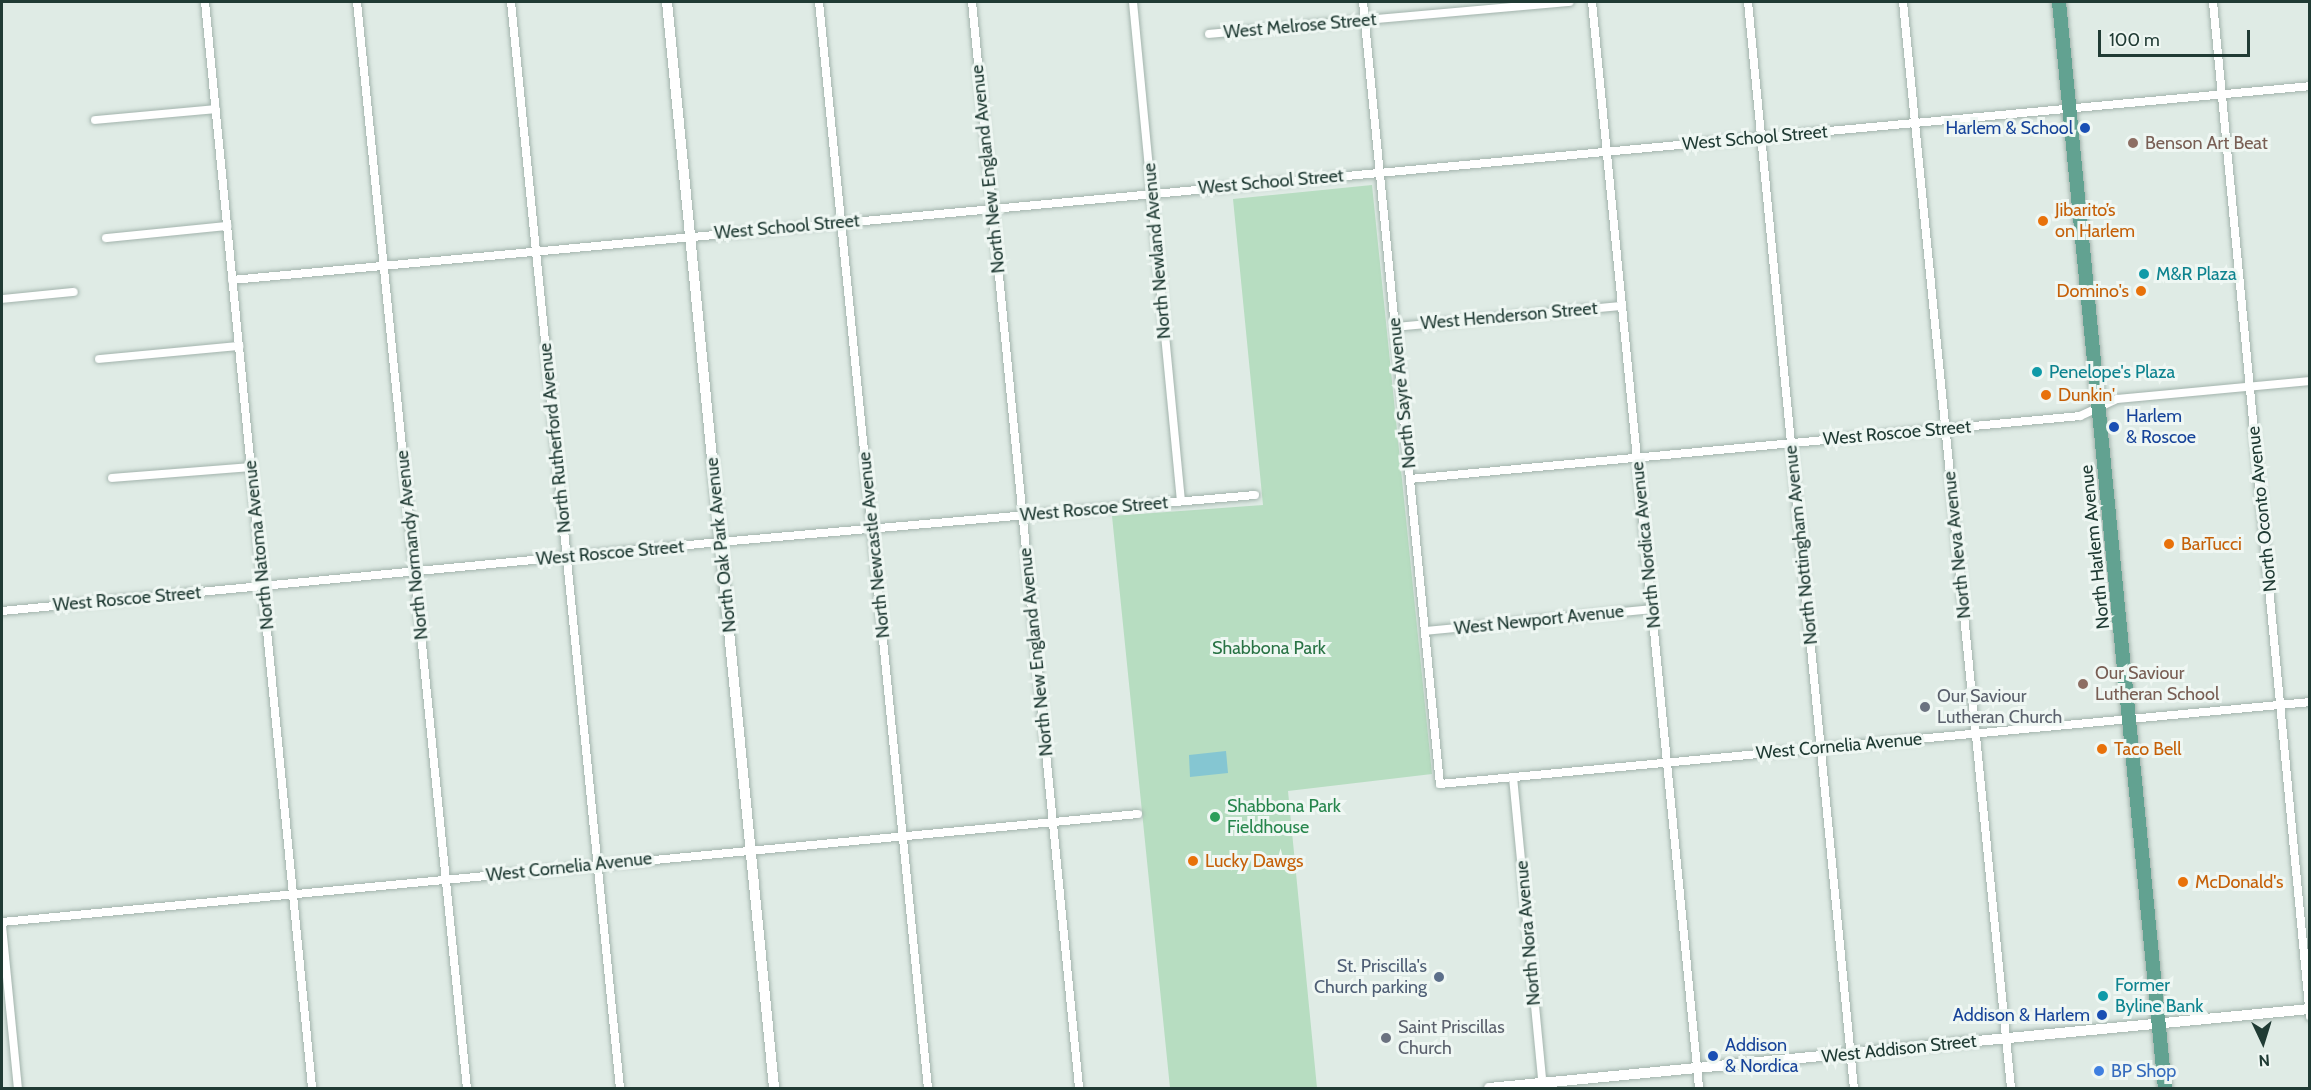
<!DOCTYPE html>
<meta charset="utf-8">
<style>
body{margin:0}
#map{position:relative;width:2311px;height:1090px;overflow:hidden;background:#dfebe5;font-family:Cabin,sans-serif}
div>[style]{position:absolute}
.green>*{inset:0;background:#b7ddc1}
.water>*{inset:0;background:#85c6d2}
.roads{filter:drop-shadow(0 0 2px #a2b3ac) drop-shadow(0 0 2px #a2b3ac)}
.minor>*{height:8px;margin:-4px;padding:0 4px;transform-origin:4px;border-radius:4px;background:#fff}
.tertiary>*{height:10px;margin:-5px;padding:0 5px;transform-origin:5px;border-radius:5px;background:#fff}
.primary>*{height:14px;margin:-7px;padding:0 7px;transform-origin:7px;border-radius:7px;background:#62a291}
.dots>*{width:16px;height:16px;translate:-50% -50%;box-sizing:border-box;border:3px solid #eff7f3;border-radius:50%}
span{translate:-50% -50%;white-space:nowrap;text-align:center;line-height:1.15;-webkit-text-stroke:6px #eff7f3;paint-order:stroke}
.street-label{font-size:18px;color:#203b34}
.transit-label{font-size:18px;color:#164399}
.right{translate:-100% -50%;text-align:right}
.left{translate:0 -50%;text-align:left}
.education-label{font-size:18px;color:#785e54}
.food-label{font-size:18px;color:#c56008}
.culture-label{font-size:18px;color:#0d838f}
.park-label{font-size:18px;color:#297345}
.worship-label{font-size:18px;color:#5b616d}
.leisure-label{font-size:18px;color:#27864d}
.service-label{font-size:18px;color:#4e5e75}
.shop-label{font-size:18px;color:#366cbe}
.frame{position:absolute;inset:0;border:3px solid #203b34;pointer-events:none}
.north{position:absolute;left:2233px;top:1012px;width:60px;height:60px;-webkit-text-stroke:4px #eff7f3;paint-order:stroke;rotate:176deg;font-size:16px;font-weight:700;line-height:24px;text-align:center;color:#203b34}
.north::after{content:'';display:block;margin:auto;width:21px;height:27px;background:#203b34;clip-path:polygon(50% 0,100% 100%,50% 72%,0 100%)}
.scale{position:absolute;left:2098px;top:30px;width:152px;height:27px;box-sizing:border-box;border:3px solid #203b34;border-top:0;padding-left:8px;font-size:18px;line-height:21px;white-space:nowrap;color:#203b34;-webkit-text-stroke:4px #eff7f3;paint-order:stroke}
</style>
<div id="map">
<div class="green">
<div style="clip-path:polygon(1372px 185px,1432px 774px,1288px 791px,1317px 1088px,1170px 1088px,1112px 516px,1263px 505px,1233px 199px)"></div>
</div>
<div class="water">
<div style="clip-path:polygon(1226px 751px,1228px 773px,1190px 777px,1189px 755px)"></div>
</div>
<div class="roads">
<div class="minor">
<div style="left:205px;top:2px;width:1091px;rotate:84.37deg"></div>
<div style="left:357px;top:2px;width:1092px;rotate:84.22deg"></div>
<div style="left:511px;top:2px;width:1091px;rotate:84.27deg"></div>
<div style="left:819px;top:2px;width:1091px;rotate:84.27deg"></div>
<div style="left:972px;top:2px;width:1091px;rotate:84.37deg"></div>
<div style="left:1133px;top:2px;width:501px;rotate:84.51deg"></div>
<div style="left:1363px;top:2px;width:786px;rotate:84.38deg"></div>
<div style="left:1440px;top:784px;width:874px;rotate:-5.38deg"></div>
<div style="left:1592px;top:2px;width:1091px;rotate:84.37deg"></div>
<div style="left:1748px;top:2px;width:1091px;rotate:84.43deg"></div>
<div style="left:1903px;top:2px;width:1091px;rotate:84.32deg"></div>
<div style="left:2213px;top:2px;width:1019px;rotate:84.54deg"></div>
<div style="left:1209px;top:34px;width:362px;rotate:-5.1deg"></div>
<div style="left:95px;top:120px;width:121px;rotate:-5.2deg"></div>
<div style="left:106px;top:238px;width:122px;rotate:-5.7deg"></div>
<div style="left:232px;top:280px;width:2087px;rotate:-5.33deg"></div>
<div style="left:2px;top:299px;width:72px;rotate:-5.6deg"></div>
<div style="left:1395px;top:327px;width:228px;rotate:-5.3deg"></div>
<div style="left:99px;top:359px;width:141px;rotate:-5.3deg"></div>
<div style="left:112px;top:478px;width:139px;rotate:-4.5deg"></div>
<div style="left:1410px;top:479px;width:673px;rotate:-5.37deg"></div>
<div style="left:2080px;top:416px;width:41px;rotate:-24.7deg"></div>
<div style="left:2117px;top:399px;width:194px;rotate:-5.3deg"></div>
<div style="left:2px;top:611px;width:721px;rotate:-5.49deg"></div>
<div style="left:720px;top:542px;width:537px;rotate:-5.02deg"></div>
<div style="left:1425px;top:631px;width:228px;rotate:-5.5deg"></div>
<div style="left:1513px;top:777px;width:312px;rotate:84.5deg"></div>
<div style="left:2px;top:922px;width:1141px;rotate:-5.43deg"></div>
<div style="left:2px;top:926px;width:163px;rotate:84.4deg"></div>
</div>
<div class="tertiary">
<div style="left:667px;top:2px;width:1091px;rotate:84.37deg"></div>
<div style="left:1489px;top:1088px;width:825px;rotate:-5.5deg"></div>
</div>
<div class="primary">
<div style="left:2059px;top:2px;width:1091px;rotate:84.43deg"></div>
</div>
</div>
<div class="dots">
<div style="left:2085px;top:128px;background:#1a4fb4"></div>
<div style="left:2133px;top:143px;background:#8d6e63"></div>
<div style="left:2043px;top:221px;background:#e8710a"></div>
<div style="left:2144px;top:274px;background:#0f9aa8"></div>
<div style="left:2141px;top:291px;background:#e8710a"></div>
<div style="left:2037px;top:372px;background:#0f9aa8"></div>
<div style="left:2046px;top:395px;background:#e8710a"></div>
<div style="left:2114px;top:427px;background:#1a4fb4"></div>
<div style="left:2169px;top:544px;background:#e8710a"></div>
<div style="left:2083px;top:684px;background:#8d6e63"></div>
<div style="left:1925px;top:707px;background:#6b7280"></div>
<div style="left:2102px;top:749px;background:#e8710a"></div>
<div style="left:1215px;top:817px;background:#2e9e5b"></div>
<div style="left:1193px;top:861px;background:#e8710a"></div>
<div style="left:2183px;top:882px;background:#e8710a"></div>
<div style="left:1439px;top:977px;background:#5c6f8a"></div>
<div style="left:2103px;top:996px;background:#0f9aa8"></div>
<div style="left:2102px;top:1015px;background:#1a4fb4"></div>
<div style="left:1386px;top:1038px;background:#6b7280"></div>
<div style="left:1713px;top:1056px;background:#1a4fb4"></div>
<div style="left:2099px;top:1071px;background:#3f7fe0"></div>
</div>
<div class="street-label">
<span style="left:1300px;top:26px;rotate:-5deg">West Melrose Street</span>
<span style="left:1755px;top:138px;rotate:-5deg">West School Street</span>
<span style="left:988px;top:169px;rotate:-96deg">North New England Avenue</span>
<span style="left:1271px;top:182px;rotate:-5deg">West School Street</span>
<span style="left:787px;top:227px;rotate:-5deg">West School Street</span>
<span style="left:1157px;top:251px;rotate:-95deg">North Newland Avenue</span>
<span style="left:1509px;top:316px;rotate:-5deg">West Henderson Street</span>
<span style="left:1402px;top:393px;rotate:-96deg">North Sayre Avenue</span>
<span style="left:1897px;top:433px;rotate:-5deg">West Roscoe Street</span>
<span style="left:555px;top:438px;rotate:-96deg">North Rutherford Avenue</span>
<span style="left:1094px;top:509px;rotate:-5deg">West Roscoe Street</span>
<span style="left:2262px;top:509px;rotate:-96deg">North Oconto Avenue</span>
<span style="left:259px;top:545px;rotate:-96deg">North Natoma Avenue</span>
<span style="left:412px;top:545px;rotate:-96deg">North Normandy Avenue</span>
<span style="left:721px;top:545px;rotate:-96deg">North Oak Park Avenue</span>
<span style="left:874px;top:545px;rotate:-96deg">North Newcastle Avenue</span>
<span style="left:1646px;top:545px;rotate:-96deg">North Nordica Avenue</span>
<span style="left:1801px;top:545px;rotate:-96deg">North Nottingham Avenue</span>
<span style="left:1957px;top:545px;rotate:-96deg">North Neva Avenue</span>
<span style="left:2095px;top:547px;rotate:-96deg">North Harlem Avenue</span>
<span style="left:610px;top:553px;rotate:-5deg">West Roscoe Street</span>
<span style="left:127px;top:599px;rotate:-5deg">West Roscoe Street</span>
<span style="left:1539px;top:620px;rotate:-6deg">West Newport Avenue</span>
<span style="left:1036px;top:652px;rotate:-96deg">North New England Avenue</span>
<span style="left:1839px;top:746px;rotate:-5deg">West Cornelia Avenue</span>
<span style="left:569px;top:867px;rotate:-6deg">West Cornelia Avenue</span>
<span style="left:1528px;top:933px;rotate:-95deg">North Nora Avenue</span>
<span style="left:1899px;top:1049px;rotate:-6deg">West Addison Street</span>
</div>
<div class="transit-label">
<span class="right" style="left:2073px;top:128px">Harlem &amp; School</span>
<span class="left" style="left:2126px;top:427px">Harlem<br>&amp; Roscoe</span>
<span class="right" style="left:2090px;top:1015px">Addison &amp; Harlem</span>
<span class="left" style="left:1725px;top:1056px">Addison<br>&amp; Nordica</span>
</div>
<div class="education-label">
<span class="left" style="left:2145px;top:143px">Benson Art Beat</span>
<span class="left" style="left:2095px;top:684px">Our Saviour<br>Lutheran School</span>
</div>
<div class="food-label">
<span class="left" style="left:2055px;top:221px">Jibarito’s<br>on Harlem</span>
<span class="right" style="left:2129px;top:291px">Domino's</span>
<span class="left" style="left:2058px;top:395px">Dunkin'</span>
<span class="left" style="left:2181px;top:544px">BarTucci</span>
<span class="left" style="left:2114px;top:749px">Taco Bell</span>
<span class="left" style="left:1205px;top:861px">Lucky Dawgs</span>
<span class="left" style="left:2195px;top:882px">McDonald's</span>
</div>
<div class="culture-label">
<span class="left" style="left:2156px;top:274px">M&amp;R Plaza</span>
<span class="left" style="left:2049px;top:372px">Penelope's Plaza</span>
<span class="left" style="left:2115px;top:996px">Former<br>Byline Bank</span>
</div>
<div class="park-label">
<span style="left:1269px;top:648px">Shabbona Park</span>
</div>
<div class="worship-label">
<span class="left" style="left:1937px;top:707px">Our Saviour<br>Lutheran Church</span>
<span class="left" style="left:1398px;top:1038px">Saint Priscillas<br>Church</span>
</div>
<div class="leisure-label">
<span class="left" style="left:1227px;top:817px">Shabbona Park<br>Fieldhouse</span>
</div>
<div class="service-label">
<span class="right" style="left:1427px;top:977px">St. Priscilla's<br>Church parking</span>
</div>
<div class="shop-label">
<span class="left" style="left:2111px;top:1071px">BP Shop</span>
</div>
<div class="frame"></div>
<div class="north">N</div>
<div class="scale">100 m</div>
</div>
